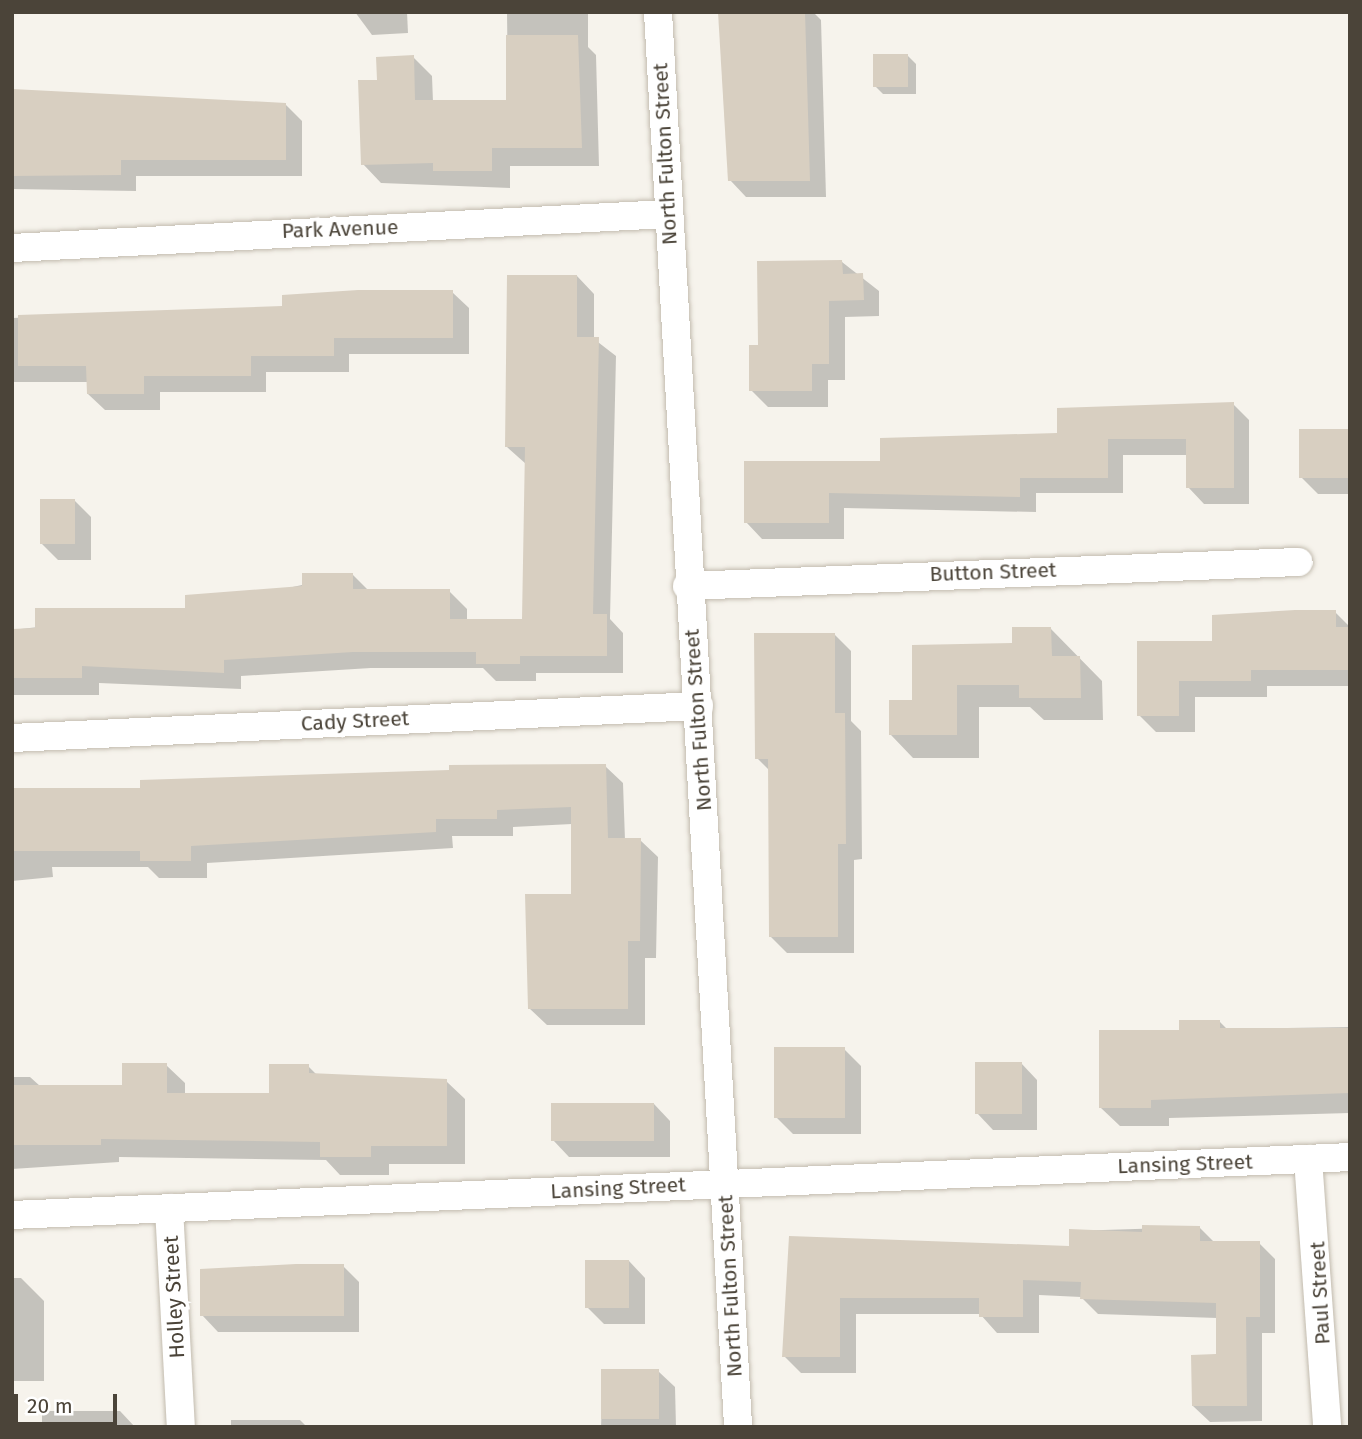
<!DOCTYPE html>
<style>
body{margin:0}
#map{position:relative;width:1362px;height:1439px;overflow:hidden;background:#f6f3ec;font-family:"Fira Sans",sans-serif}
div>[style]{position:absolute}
.shadow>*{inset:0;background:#0003}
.building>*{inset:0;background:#d8cfc1}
.roads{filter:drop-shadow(0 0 2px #c2bbae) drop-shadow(0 0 2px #c2bbae)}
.street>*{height:28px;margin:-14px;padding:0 14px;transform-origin:14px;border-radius:14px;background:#fff}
span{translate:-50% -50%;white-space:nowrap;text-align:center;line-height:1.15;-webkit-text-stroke:7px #fff;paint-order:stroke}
.street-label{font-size:21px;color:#4b4439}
.frame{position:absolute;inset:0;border:14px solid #4b4439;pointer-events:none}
.scale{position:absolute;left:14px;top:1394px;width:103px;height:32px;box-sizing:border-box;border:4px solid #4b4439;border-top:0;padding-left:9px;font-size:21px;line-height:24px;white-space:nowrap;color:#4b4439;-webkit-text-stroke:5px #fff;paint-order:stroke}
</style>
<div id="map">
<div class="shadow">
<div style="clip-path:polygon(355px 12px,407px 12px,408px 33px,372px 35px)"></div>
<div style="clip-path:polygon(507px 12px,588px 12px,588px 47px,596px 55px,599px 166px,510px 166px,510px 188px,381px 183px,363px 164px,379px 81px,413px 57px,432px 76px,433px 102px,508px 102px)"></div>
<div style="clip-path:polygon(722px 12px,813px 12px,821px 20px,826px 197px,746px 197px,730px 180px)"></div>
<div style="clip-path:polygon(908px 56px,916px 64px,916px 94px,883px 94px,875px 86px)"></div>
<div style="clip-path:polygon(12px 91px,285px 104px,302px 121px,302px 176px,136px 176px,136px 191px,12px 189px)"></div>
<div style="clip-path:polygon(842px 262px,879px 291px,879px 316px,845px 317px,845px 380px,828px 380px,828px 407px,768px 407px,751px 390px)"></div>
<div style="clip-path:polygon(577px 276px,594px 294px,594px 339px,616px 356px,610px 619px,623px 633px,623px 673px,536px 673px,536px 681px,496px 681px,483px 668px,371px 668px,241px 676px,241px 689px,99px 683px,99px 695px,12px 695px,12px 630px,187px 610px,352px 574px,369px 591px,449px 591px,467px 609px,467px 621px,523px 621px,526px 464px,507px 447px)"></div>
<div style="clip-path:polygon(452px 292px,469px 308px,469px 354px,349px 354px,349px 372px,266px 372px,266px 392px,160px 392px,160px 410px,105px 410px,88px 394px,88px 382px,12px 382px,12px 318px,283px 308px)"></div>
<div style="clip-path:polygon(1233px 404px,1249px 420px,1249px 504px,1204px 504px,1188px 487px,1188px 455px,1123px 455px,1123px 493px,1036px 493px,1036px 512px,844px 508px,844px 539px,762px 539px,746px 522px,882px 463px)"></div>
<div style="clip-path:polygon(1350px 431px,1350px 494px,1318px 494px,1301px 477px)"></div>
<div style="clip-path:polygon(75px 501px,91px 517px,91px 560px,58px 560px,42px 544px)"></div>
<div style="clip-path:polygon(1335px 612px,1350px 627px,1350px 686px,1267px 686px,1267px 697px,1195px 697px,1195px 732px,1156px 732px,1139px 715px,1214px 642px)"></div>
<div style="clip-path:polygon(1051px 629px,1102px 681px,1103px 720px,1044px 720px,1030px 707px,979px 707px,979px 758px,913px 758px,891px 735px,914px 702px)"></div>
<div style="clip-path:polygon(834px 634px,851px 651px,851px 721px,861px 731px,862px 859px,854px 860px,854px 953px,787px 953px,771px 937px,770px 771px,757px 758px)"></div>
<div style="clip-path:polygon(605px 766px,623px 783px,625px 840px,640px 840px,658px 857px,656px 958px,645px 958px,645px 1025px,547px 1025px,529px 1008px,572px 895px,572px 824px,513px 827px,513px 836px,452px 836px,453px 848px,207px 863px,207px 878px,159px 878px,148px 867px,52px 867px,53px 877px,12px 881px,12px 789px,141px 790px)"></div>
<div style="clip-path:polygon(1220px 1022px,1227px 1029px,1350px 1027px,1350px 1113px,1169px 1118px,1169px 1126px,1120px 1126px,1101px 1108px,1181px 1032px)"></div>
<div style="clip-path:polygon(844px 1049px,861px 1066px,861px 1134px,793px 1134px,776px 1117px)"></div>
<div style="clip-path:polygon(1021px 1063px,1037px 1080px,1037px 1130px,993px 1130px,977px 1113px)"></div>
<div style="clip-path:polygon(166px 1065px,185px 1083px,185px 1095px,271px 1095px,308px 1066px,317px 1075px,446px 1081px,465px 1099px,465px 1164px,389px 1164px,389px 1175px,340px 1175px,326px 1160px,119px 1157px,119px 1162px,12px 1169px,12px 1077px,30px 1077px,40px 1086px,124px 1086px)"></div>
<div style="clip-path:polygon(654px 1104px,670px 1121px,670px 1157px,569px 1157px,553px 1140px)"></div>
<div style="clip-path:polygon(1199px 1227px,1215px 1243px,1259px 1243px,1275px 1259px,1275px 1333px,1262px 1333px,1262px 1421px,1210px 1422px,1193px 1406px,1217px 1356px,1217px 1318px,1098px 1314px,1081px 1297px,1039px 1295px,1039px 1333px,997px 1333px,980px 1314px,856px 1314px,856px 1373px,801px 1373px,784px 1356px,791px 1238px,1070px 1248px,1071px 1231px)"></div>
<div style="clip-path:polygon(629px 1261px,645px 1278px,645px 1324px,604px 1324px,587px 1307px)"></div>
<div style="clip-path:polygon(343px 1266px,359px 1282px,359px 1332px,218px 1332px,202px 1315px)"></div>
<div style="clip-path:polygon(12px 1278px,21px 1278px,44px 1301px,44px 1381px,12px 1381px)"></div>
<div style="clip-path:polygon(603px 1371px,658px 1371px,675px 1387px,676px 1427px,601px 1427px)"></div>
<div style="clip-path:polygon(42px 1411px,120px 1411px,135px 1427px,42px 1427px)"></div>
<div style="clip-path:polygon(231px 1420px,300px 1420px,307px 1427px,231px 1427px)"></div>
</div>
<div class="building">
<div style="clip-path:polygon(718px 12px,805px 12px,810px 181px,728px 181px)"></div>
<div style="clip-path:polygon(506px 35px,578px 35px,582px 148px,492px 148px,492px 171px,433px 171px,433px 163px,361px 165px,358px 80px,377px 80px,376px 57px,414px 55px,415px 100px,506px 100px)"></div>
<div style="clip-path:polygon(873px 54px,908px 54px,908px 87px,873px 87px)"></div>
<div style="clip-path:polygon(12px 89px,286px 103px,286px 160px,121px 160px,121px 175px,12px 176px)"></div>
<div style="clip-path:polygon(842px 260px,843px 274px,863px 273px,864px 300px,829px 301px,829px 364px,812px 364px,812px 391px,749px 391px,749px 345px,758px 345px,757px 261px)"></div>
<div style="clip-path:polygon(507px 275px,577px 275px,577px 337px,599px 337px,593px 614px,607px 614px,607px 656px,520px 656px,520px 664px,476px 664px,476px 652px,353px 652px,224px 660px,224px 673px,82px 666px,82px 678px,12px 678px,12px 629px,35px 628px,35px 608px,185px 608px,185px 595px,302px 586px,302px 573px,353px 573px,353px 589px,450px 589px,450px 619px,522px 619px,525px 447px,505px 447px)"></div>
<div style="clip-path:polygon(358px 290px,453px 290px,453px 338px,334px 338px,334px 356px,251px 356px,251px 376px,144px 376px,144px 394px,87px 394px,86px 366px,18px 366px,18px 315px,282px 306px,282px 295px)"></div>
<div style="clip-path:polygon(1234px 402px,1234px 488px,1186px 488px,1186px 439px,1108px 439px,1108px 478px,1020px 478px,1020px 497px,829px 493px,829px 523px,744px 523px,744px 461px,880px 461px,880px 438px,1057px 433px,1057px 408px)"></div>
<div style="clip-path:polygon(1299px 429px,1350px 429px,1350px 478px,1299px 478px)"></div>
<div style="clip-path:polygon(40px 499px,75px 499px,75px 544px,40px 544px)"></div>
<div style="clip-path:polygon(1295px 610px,1336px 610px,1336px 627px,1350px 627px,1350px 670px,1251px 670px,1251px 681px,1179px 681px,1179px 716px,1137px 716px,1137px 641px,1212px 641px,1212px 615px)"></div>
<div style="clip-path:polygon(1012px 627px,1051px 627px,1052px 656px,1080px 656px,1081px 698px,1019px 698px,1019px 685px,957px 685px,957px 735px,889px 735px,889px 700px,912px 700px,912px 645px,1012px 643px)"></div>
<div style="clip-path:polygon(754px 633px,835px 633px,835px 713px,845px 713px,846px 844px,838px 844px,838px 937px,769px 937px,768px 759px,755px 759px)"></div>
<div style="clip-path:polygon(606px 764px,608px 838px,641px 838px,640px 941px,628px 941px,628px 1009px,528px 1009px,525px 894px,571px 894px,571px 807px,497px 810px,497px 819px,436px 819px,436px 832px,191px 846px,191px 861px,140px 861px,140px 851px,12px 851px,12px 788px,140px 788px,140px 780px,449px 770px,449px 765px)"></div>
<div style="clip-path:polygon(1179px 1020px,1220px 1020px,1220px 1028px,1350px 1028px,1350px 1093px,1151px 1100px,1151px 1108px,1099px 1108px,1099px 1030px,1179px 1030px)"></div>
<div style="clip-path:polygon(774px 1047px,845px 1047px,845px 1118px,774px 1118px)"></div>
<div style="clip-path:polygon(975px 1062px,1022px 1062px,1022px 1114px,975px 1114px)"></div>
<div style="clip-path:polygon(122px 1063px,167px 1063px,167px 1093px,269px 1093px,269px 1064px,309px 1064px,309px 1073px,447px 1079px,447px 1146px,371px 1146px,371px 1157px,320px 1157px,320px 1142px,101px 1139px,101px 1145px,12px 1145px,12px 1085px,122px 1085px)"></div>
<div style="clip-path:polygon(551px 1103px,654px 1103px,654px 1141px,551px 1141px)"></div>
<div style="clip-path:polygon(1142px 1225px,1200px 1226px,1200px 1241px,1260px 1241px,1260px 1317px,1246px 1317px,1247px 1406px,1192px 1406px,1191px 1355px,1216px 1354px,1216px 1303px,1080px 1299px,1081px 1282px,1023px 1280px,1023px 1317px,979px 1317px,979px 1298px,840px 1298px,840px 1357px,782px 1357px,789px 1236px,1069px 1246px,1069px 1229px,1142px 1232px)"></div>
<div style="clip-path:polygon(585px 1260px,629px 1260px,629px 1308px,585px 1308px)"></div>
<div style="clip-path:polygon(296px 1264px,344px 1264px,344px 1316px,200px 1316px,200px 1269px)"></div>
<div style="clip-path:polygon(601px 1369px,659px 1369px,659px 1419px,601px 1419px)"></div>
</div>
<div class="roads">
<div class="street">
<div style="left:658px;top:12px;width:1417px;rotate:86.76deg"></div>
<div style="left:12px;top:248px;width:657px;rotate:-2.97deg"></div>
<div style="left:687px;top:586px;width:612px;rotate:-2.25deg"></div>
<div style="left:12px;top:738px;width:688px;rotate:-2.67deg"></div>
<div style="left:1308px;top:1159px;width:269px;rotate:85.9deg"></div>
<div style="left:169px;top:1208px;width:219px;rotate:86.9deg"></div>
<div style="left:12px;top:1215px;width:1339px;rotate:-2.48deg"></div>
</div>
</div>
<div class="street-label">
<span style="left:665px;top:154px;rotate:-93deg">North Fulton Street</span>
<span style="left:340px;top:229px;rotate:-2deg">Park Avenue</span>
<span style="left:993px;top:572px;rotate:-2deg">Button Street</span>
<span style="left:698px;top:720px;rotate:-94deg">North Fulton Street</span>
<span style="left:355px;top:721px;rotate:-3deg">Cady Street</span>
<span style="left:1185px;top:1164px;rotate:-2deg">Lansing Street</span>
<span style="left:618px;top:1188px;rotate:-3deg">Lansing Street</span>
<span style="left:730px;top:1286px;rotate:-93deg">North Fulton Street</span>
<span style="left:1320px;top:1293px;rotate:-93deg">Paul Street</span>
<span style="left:174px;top:1297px;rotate:-93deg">Holley Street</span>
</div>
<div class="frame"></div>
<div class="scale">20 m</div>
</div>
